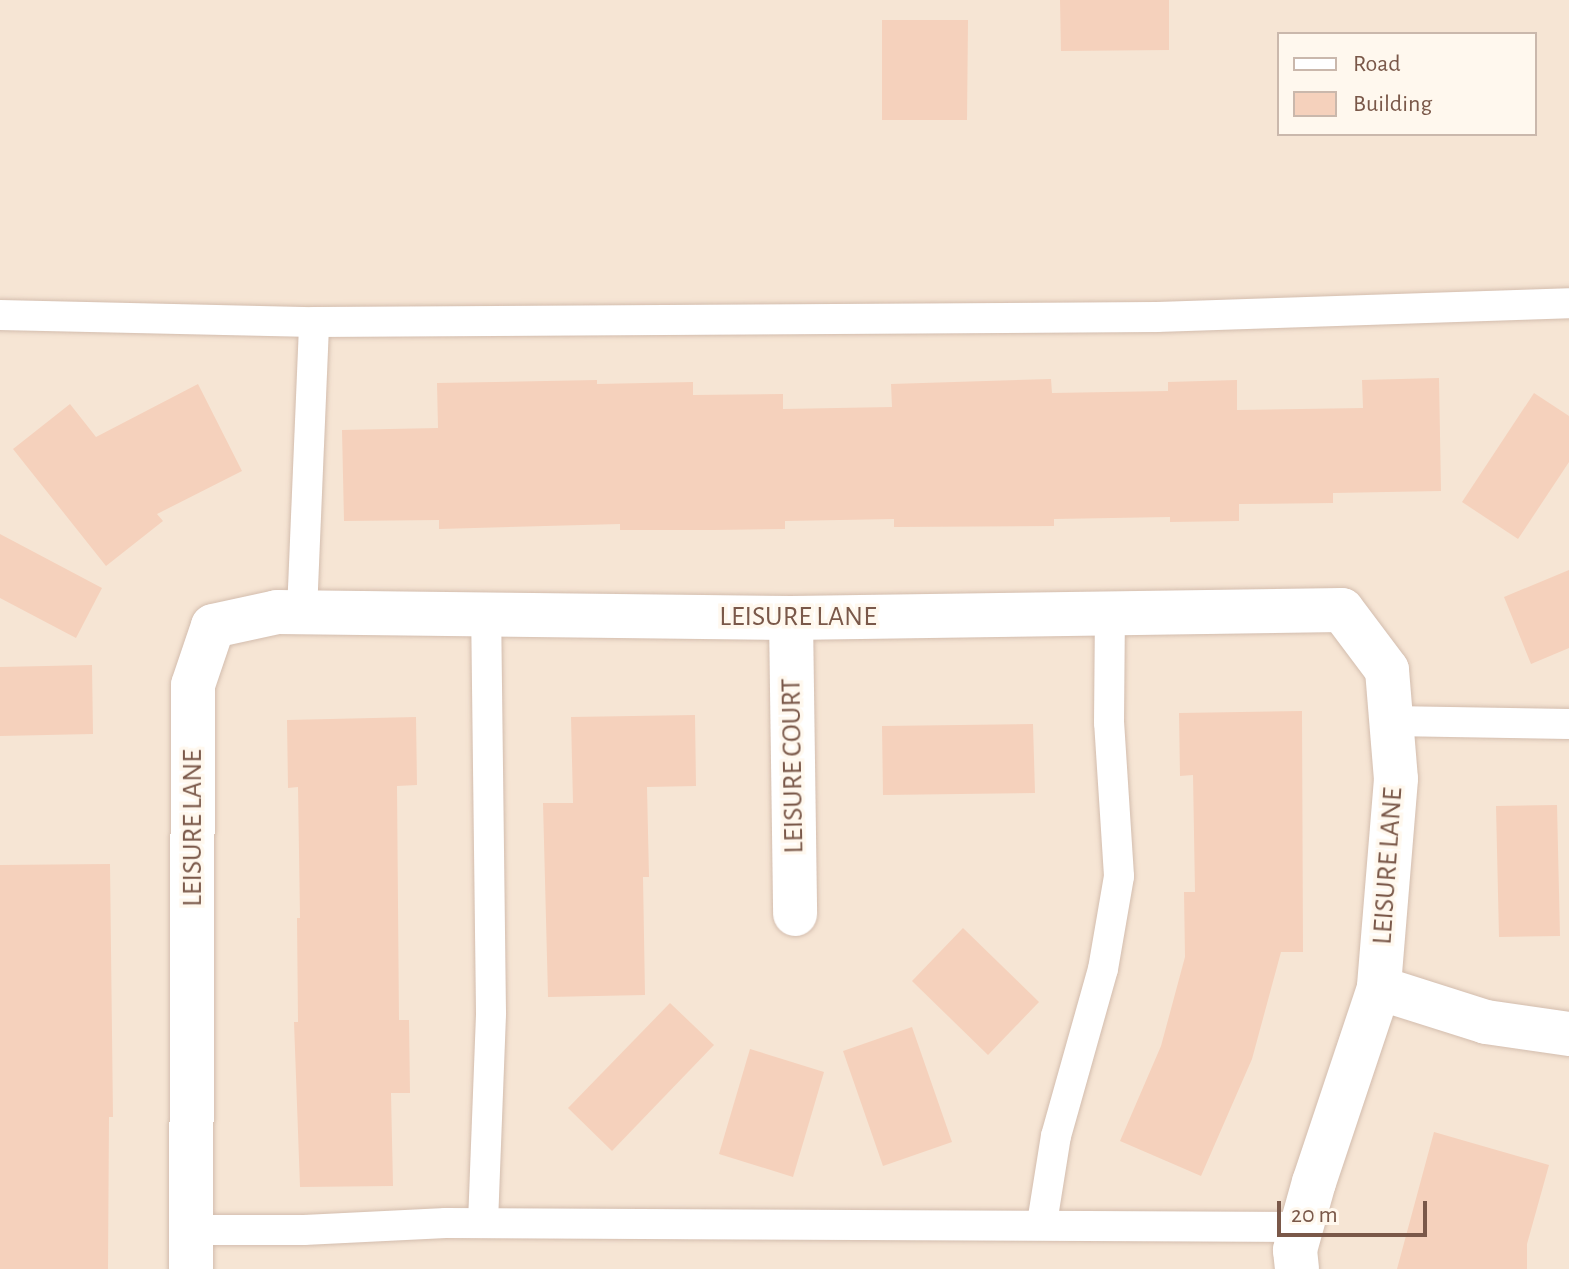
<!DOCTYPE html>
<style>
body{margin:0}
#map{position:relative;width:1569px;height:1269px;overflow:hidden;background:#fef4e7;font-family:"Alegreya Sans",sans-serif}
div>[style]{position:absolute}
.residential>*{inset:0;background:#f6e5d4}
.building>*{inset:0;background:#f5d1bc}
.roads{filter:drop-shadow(0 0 2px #d3bdae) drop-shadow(0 0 2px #d3bdae)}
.service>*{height:30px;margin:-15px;padding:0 15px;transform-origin:15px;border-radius:15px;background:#fff}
.minor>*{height:44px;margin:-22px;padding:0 22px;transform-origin:22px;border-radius:22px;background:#fff}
span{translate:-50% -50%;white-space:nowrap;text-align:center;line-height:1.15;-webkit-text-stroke:7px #fff8ee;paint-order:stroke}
.street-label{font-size:28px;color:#7a5849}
.legend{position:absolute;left:1277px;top:32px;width:260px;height:104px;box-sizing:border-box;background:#fff8ee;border:2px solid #cab8ac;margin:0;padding:10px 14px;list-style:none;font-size:24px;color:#7a5849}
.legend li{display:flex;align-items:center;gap:16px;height:40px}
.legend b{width:40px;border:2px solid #cab8ac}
.scale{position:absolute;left:1277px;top:1201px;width:150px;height:36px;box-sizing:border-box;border:4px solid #7a5849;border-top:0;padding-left:10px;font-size:24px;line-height:28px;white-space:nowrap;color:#7a5849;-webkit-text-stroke:6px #fff8ee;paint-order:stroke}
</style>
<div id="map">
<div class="residential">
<div style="clip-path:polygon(evenodd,0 0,1569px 0,1569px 1269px,0 1269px,0 0,1279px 34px,1535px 34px,1535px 134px,1279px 134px,1279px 34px)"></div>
</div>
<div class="building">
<div style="clip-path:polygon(1060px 0,1169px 0,1169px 50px,1061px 51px)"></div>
<div style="clip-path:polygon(882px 20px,968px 20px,967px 120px,882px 120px)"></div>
<div style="clip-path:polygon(1439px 378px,1441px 491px,1333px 493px,1333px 503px,1239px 504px,1239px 521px,1170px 522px,1170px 517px,1054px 519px,1054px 526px,894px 527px,894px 519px,785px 521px,785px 529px,714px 530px,620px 530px,620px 524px,439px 529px,439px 520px,344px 521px,342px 430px,438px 428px,437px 383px,597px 380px,597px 384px,693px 382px,693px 395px,783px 394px,783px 409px,892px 407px,891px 384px,1051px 379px,1052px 393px,1168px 391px,1168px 382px,1237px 380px,1237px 410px,1363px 408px,1362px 380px)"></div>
<div style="clip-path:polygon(198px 384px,242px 471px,157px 514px,163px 521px,106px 566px,13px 449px,70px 404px,96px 437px)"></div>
<div style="clip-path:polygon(1534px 393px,1569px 416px,1569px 462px,1518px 539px,1462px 502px)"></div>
<div style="clip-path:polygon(0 534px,102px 588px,76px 638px,0 598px)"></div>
<div style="clip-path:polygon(1569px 570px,1569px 648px,1531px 664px,1504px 597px)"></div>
<div style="clip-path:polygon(92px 665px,93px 734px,0 736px,0 667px)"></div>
<div style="clip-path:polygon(1302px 711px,1303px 952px,1281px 952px,1252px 1059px,1201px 1176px,1120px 1141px,1161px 1046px,1185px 957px,1184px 892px,1195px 892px,1193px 775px,1180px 776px,1179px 713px)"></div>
<div style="clip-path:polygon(695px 715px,696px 786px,647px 787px,649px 877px,643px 877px,645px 995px,548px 997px,543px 803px,573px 803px,571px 717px)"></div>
<div style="clip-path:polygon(416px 717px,417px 785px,397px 786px,399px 1020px,409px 1020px,410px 1093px,391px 1093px,393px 1186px,300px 1187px,294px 1022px,298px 1022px,297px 918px,300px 918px,298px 787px,288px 788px,287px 720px)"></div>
<div style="clip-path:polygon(1033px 724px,1035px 793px,883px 795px,882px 726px)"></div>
<div style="clip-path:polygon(1557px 805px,1560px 936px,1499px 937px,1496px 806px)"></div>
<div style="clip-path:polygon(110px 864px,113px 1117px,109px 1117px,108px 1269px,0 1269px,0 865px)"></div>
<div style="clip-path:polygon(963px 928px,1039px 1002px,988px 1055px,912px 981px)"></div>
<div style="clip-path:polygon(670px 1003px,714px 1045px,612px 1151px,568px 1108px)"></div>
<div style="clip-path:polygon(912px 1027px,952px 1142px,883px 1166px,843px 1051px)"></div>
<div style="clip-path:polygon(750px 1049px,824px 1072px,793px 1177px,719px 1154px)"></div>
<div style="clip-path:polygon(1434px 1132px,1549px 1165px,1527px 1244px,1527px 1269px,1397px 1269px)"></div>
</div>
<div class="roads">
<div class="service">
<div style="left:0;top:315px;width:314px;rotate:1.3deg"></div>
<div style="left:314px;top:322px;width:843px;rotate:-0.34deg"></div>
<div style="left:1157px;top:317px;width:412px;rotate:-1.9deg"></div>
<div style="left:302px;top:612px;width:290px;rotate:-87.6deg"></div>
<div style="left:1391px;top:721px;width:178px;rotate:1deg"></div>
<div style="left:483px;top:1223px;width:210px;rotate:-87.8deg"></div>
<div style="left:491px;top:1013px;width:398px;rotate:-90.7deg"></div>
<div style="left:1042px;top:1223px;width:88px;rotate:-80.9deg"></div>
<div style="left:1056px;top:1136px;width:173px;rotate:-74.3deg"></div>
<div style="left:1103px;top:969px;width:94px;rotate:-80.2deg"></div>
<div style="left:1119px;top:876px;width:153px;rotate:-93.7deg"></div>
<div style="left:1109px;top:723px;width:111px;rotate:-89.5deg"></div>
<div style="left:192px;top:1230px;width:112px"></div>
<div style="left:304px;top:1230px;width:142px;rotate:-2.8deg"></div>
<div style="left:446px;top:1223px;width:855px;rotate:0.27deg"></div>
</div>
<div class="minor">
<div style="left:791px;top:618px;width:296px;rotate:89.2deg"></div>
<div style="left:1379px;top:988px;width:112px;rotate:17.6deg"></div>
<div style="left:1486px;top:1022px;width:84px;rotate:8.2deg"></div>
<div style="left:191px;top:1269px;width:584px;rotate:-89.8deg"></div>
<div style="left:193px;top:685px;width:62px;rotate:-71.3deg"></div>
<div style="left:213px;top:626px;width:66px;rotate:-12.3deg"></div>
<div style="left:277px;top:612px;width:514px;rotate:0.67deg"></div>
<div style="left:791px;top:618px;width:551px;rotate:-0.83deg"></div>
<div style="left:1342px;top:610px;width:75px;rotate:53.1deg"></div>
<div style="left:1387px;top:670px;width:109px;rotate:85.3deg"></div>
<div style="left:1396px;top:779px;width:210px;rotate:94.7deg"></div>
<div style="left:1379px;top:988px;width:205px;rotate:108.5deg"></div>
<div style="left:1314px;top:1182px;width:71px;rotate:105.6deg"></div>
<div style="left:1295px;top:1250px;width:19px;rotate:84deg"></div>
</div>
</div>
<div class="street-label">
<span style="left:798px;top:617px">LEISURE LANE</span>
<span style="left:793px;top:766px;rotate:-91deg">LEISURE COURT</span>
<span style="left:193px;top:828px;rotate:-90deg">LEISURE LANE</span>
<span style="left:1388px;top:866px;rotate:-86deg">LEISURE LANE</span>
</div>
<ul class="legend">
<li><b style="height:10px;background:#fff"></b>Road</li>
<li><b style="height:22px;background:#f5d1bc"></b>Building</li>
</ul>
<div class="scale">20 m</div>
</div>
